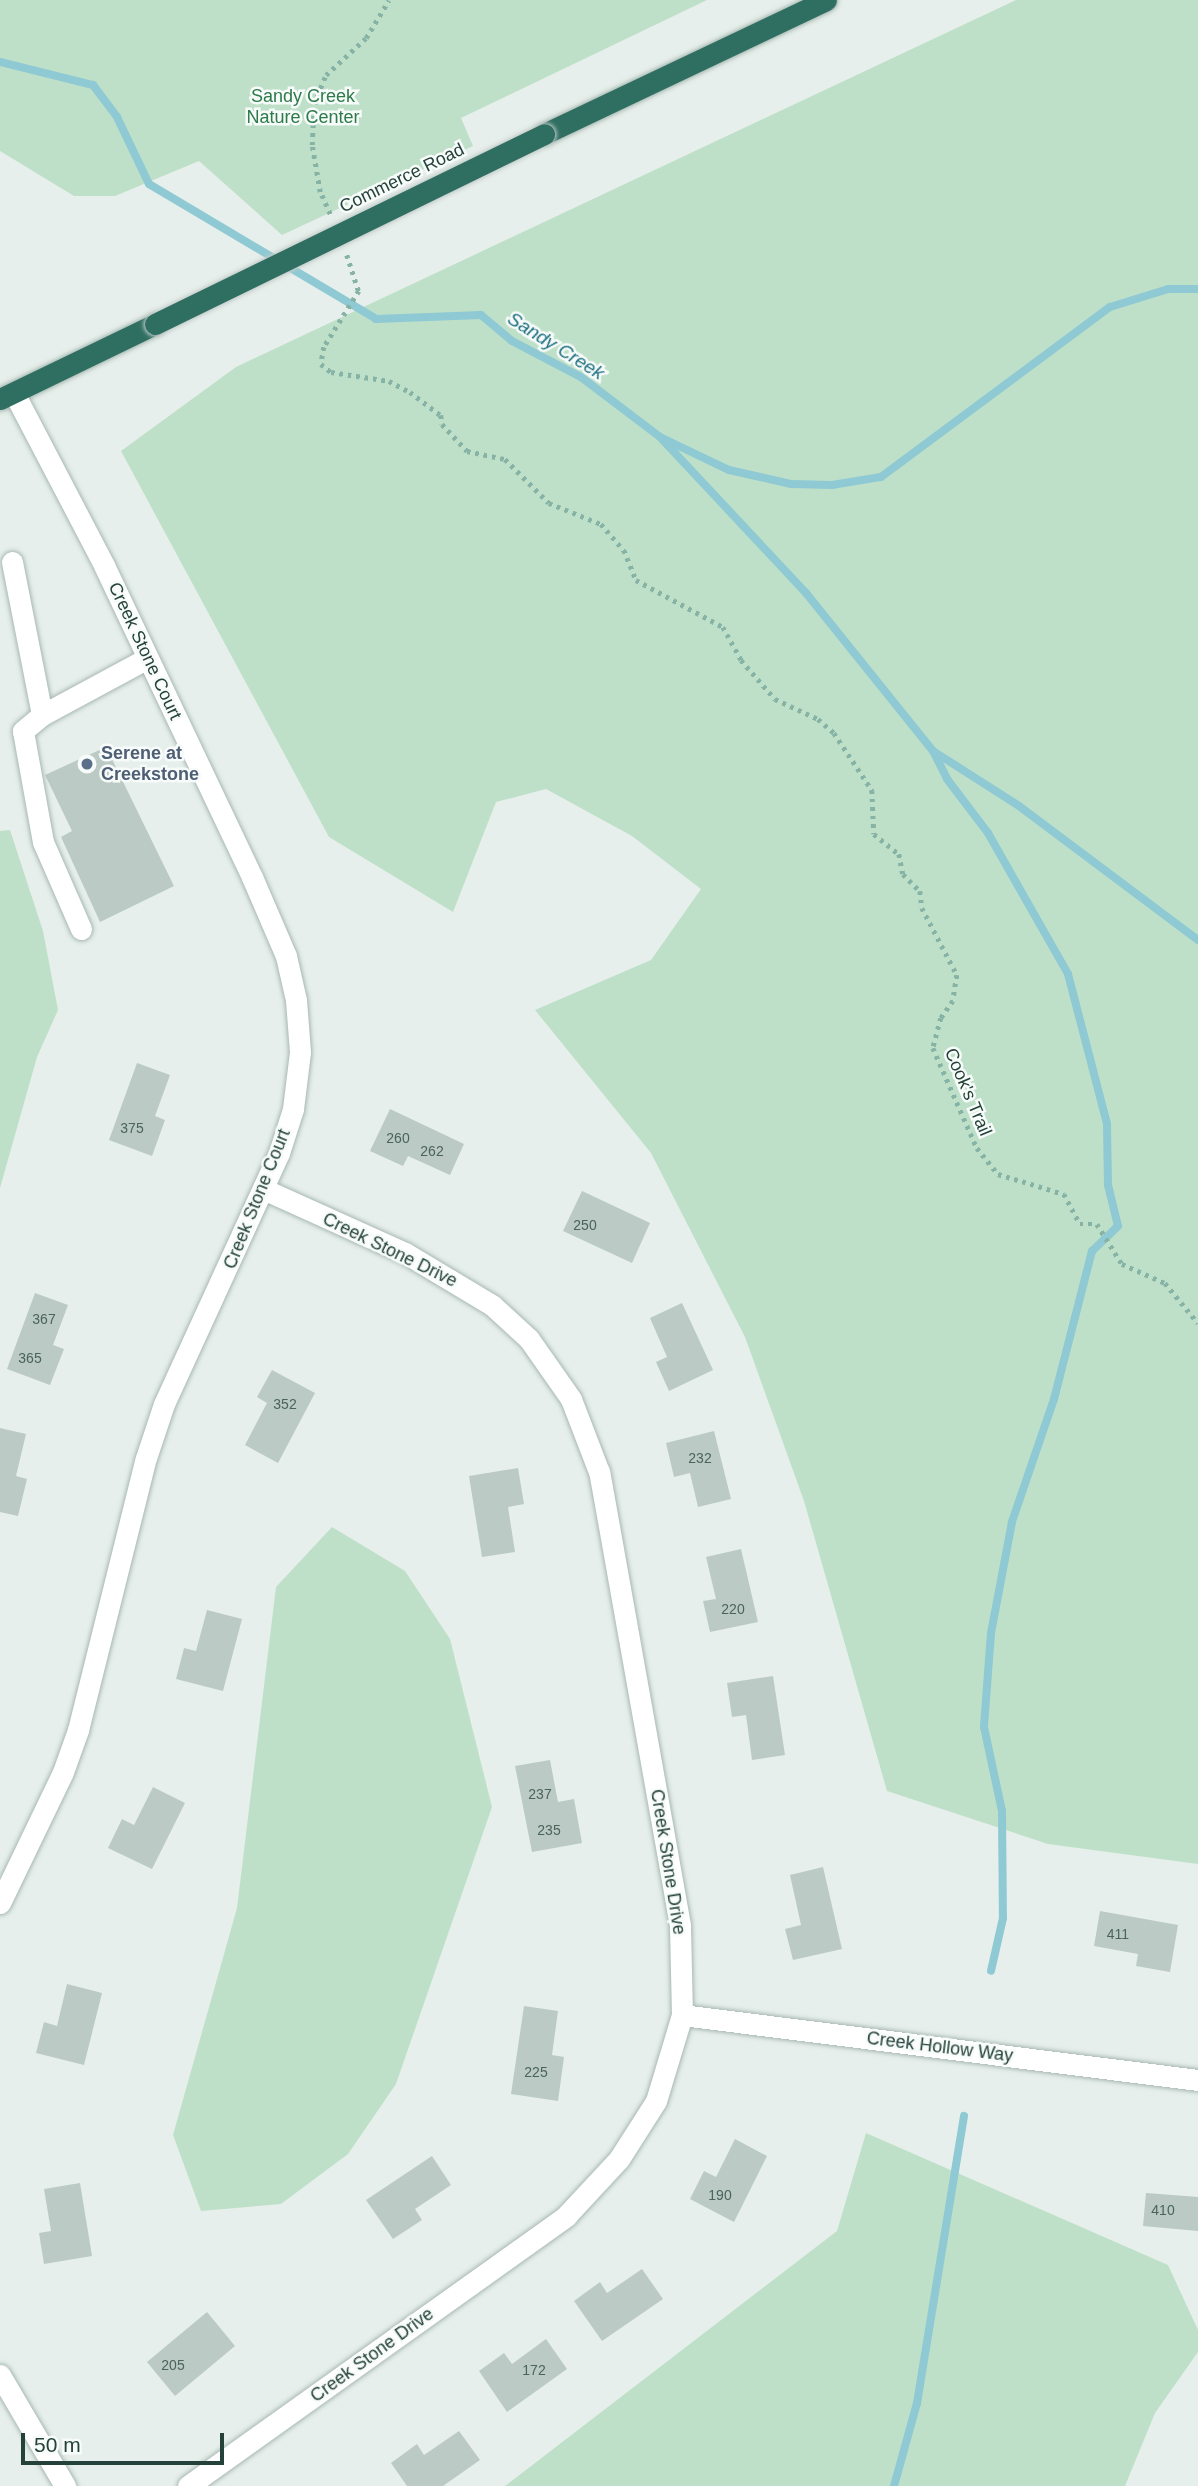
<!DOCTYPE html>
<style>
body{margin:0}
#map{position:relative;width:1198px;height:2486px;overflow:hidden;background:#e6efeb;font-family:Arial,sans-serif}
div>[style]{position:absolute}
.green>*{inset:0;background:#bfe0c8}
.stream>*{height:8px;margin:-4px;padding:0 4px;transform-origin:4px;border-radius:4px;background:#8ec9d4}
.building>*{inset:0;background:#bbcac4}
.path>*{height:4.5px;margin-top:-2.25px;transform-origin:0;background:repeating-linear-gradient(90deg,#86b3a5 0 3.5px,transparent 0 8.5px)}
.roads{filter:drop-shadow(0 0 2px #a8b8b2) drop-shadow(0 0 2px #a8b8b2)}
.minor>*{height:21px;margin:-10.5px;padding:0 10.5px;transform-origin:10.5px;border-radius:10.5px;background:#fff}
.highway>*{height:21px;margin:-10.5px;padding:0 10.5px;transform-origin:10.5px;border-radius:10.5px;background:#2f6f62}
.bridges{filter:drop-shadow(0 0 2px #c2cac8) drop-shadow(0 0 2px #c2cac8)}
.highway-bridge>*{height:21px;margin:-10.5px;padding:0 10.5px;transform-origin:10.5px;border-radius:10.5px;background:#2f6f62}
.dots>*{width:19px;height:19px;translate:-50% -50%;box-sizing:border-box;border:4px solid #f7fbf9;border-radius:50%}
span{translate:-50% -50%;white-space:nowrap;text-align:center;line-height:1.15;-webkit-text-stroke:5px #f7fbf9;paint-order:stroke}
.number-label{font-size:14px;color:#4a645c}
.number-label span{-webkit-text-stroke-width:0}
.park-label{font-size:18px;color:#2d7a4b}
.street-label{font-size:18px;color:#24423a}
.service-label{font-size:18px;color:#4e5e75;font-weight:700}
.left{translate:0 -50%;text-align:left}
.water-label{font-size:19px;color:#1c6f80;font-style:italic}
.scale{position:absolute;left:21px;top:2433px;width:203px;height:32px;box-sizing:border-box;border:4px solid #24423a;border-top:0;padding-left:9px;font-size:21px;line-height:24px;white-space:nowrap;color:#24423a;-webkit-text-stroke:5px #f7fbf9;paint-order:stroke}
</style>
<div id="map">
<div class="green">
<div style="clip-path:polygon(0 0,707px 0,461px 118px,473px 146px,282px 235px,199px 161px,115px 196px,74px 196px,0 151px)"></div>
<div style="clip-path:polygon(1016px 0,1198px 0,1198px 1864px,1048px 1844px,887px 1791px,804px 1501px,745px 1337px,651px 1153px,535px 1010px,651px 960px,701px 889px,632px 836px,546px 789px,496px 802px,453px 912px,329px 837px,121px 451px,236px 367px)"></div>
<div style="clip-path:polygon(10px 830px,43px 931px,58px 1010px,37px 1057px,0 1188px,0 831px)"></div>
<div style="clip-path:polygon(332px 1527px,405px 1571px,450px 1639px,492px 1807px,396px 2084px,348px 2154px,281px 2204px,201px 2211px,173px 2135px,237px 1908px,276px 1587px)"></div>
<div style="clip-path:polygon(866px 2133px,1168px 2265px,1198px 2330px,1198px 2352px,1155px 2413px,1125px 2486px,505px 2486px,837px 2231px)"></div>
</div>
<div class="stream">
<div style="left:0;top:62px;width:96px;rotate:13.9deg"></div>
<div style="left:93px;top:85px;width:40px;rotate:53deg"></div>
<div style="left:117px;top:117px;width:74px;rotate:64.5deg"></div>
<div style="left:149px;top:184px;width:264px;rotate:30.7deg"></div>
<div style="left:376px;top:319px;width:105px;rotate:-2.2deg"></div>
<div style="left:481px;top:315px;width:40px;rotate:40deg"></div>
<div style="left:512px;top:341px;width:78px;rotate:27.6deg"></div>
<div style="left:581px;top:377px;width:99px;rotate:37.2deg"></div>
<div style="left:660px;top:437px;width:76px;rotate:25.6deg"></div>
<div style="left:729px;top:470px;width:64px;rotate:12.7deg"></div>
<div style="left:791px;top:484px;width:41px;rotate:1.4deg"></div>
<div style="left:832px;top:485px;width:50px;rotate:-9.3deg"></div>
<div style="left:881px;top:477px;width:285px;rotate:-36.6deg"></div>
<div style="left:1110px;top:307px;width:61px;rotate:-17.2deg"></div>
<div style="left:1168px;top:289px;width:30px"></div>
<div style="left:660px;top:437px;width:214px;rotate:46.9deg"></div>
<div style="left:806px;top:593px;width:203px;rotate:51.2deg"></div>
<div style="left:933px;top:751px;width:31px;rotate:63deg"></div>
<div style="left:947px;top:779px;width:68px;rotate:52.8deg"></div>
<div style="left:988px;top:833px;width:162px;rotate:60.4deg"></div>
<div style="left:1068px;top:974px;width:155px;rotate:75.4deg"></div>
<div style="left:1107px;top:1124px;width:61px;rotate:89.1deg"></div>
<div style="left:1108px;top:1185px;width:42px;rotate:76.3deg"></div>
<div style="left:1118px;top:1226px;width:36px;rotate:136deg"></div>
<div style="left:1092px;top:1251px;width:153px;rotate:104.4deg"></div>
<div style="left:1054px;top:1399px;width:130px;rotate:108.9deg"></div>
<div style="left:1012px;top:1522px;width:113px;rotate:100.7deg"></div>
<div style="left:991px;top:1633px;width:94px;rotate:94.3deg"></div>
<div style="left:984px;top:1727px;width:86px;rotate:77.9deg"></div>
<div style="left:1002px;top:1811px;width:107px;rotate:89.5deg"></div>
<div style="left:1003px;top:1918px;width:54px;rotate:102.8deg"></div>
<div style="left:933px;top:751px;width:102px;rotate:32.6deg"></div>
<div style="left:1019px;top:806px;width:224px;rotate:36.8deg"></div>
<div style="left:894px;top:2486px;width:86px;rotate:-74.5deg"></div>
<div style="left:917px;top:2403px;width:291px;rotate:-80.7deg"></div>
</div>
<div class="building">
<div style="clip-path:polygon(106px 747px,174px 886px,100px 922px,61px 837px,72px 831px,45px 775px)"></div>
<div style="clip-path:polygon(137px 1063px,170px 1075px,155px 1116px,165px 1120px,152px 1156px,109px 1140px)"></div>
<div style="clip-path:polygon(390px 1109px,464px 1144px,450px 1175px,408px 1156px,403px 1166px,370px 1151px)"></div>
<div style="clip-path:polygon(582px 1191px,650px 1223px,632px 1263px,563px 1231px)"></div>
<div style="clip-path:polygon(35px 1293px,68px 1305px,53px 1345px,64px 1349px,50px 1385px,7px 1369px)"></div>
<div style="clip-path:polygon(682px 1303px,713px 1370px,669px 1391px,656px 1362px,667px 1357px,650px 1318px)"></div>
<div style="clip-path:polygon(272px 1370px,315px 1393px,278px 1463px,245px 1445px,267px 1403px,257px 1397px)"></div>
<div style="clip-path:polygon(0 1428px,26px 1434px,16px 1476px,27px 1479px,18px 1516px,0 1512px)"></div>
<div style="clip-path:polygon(714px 1431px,731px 1499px,698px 1507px,690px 1473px,674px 1477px,666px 1443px)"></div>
<div style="clip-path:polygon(518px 1468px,524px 1504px,508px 1507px,515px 1552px,482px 1557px,469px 1476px)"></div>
<div style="clip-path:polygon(741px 1549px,758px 1622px,710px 1632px,703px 1601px,716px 1599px,706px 1557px)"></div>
<div style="clip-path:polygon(207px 1610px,242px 1619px,223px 1691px,176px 1679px,184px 1648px,196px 1651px)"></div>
<div style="clip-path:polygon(773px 1676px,785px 1755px,752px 1760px,746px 1715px,732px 1717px,727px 1683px)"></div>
<div style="clip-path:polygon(550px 1760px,558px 1802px,574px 1799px,582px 1843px,532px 1852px,515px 1766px)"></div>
<div style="clip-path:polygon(153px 1787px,185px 1803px,152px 1869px,108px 1848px,122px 1819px,134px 1825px)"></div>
<div style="clip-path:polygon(823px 1867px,842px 1949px,793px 1960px,785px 1929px,801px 1925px,790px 1875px)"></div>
<div style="clip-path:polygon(1100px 1911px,1178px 1925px,1170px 1972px,1136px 1966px,1138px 1954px,1094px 1946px)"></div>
<div style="clip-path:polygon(67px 1984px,102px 1993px,84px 2065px,36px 2053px,44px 2022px,57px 2026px)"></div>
<div style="clip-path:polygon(524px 2006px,558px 2011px,552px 2055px,564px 2057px,558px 2101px,511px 2094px)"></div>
<div style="clip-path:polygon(735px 2139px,767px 2156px,734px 2222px,690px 2199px,704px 2171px,716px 2177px)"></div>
<div style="clip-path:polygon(432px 2156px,451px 2185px,415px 2209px,422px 2220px,393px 2239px,366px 2200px)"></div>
<div style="clip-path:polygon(80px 2183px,92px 2256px,44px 2264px,39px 2233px,51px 2231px,44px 2189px)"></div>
<div style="clip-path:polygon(1146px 2193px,1198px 2197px,1198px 2231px,1143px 2226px)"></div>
<div style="clip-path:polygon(642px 2269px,663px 2299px,602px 2341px,574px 2301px,600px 2282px,607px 2293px)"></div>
<div style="clip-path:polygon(207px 2312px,235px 2346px,175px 2396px,147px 2362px)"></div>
<div style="clip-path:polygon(546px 2339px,567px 2369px,507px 2412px,479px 2371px,504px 2353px,512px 2364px)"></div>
<div style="clip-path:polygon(459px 2431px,480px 2460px,443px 2486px,407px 2486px,391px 2463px,417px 2444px,424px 2455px)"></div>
</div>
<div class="path">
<div style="left:330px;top:214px;width:24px;rotate:-114deg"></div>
<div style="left:320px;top:192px;width:48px;rotate:-99.7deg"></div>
<div style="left:312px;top:145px;width:41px;rotate:-87.2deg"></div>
<div style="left:314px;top:104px;width:31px;rotate:-68deg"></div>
<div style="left:326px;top:75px;width:54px;rotate:-42.8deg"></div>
<div style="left:366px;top:38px;width:44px;rotate:-58.8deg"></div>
<div style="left:347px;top:255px;width:38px;rotate:72deg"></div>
<div style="left:359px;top:291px;width:66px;rotate:122deg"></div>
<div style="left:324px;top:347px;width:17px;rotate:100deg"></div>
<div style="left:321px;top:364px;width:13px;rotate:39deg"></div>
<div style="left:331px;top:372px;width:59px;rotate:8.8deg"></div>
<div style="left:389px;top:381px;width:24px;rotate:28deg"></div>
<div style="left:410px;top:392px;width:39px;rotate:37deg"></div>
<div style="left:441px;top:415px;width:9px;rotate:84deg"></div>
<div style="left:442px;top:424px;width:37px;rotate:47deg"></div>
<div style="left:467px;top:451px;width:39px;rotate:12deg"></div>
<div style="left:505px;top:459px;width:62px;rotate:45deg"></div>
<div style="left:549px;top:503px;width:56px;rotate:22deg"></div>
<div style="left:601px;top:524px;width:35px;rotate:49deg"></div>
<div style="left:624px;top:550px;width:32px;rotate:68deg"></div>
<div style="left:636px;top:580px;width:99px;rotate:28.4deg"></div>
<div style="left:723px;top:627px;width:38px;rotate:61deg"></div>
<div style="left:741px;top:660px;width:52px;rotate:48.9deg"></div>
<div style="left:775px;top:699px;width:47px;rotate:24.9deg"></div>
<div style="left:818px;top:719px;width:21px;rotate:41deg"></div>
<div style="left:834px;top:733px;width:69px;rotate:56.3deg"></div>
<div style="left:872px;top:790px;width:44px;rotate:87.4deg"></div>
<div style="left:874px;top:834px;width:32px;rotate:39deg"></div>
<div style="left:899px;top:854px;width:20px;rotate:79deg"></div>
<div style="left:903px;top:874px;width:24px;rotate:45deg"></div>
<div style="left:920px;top:891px;width:17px;rotate:83deg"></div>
<div style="left:922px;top:908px;width:76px;rotate:62.4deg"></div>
<div style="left:957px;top:975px;width:26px;rotate:99deg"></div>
<div style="left:953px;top:1001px;width:21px;rotate:125deg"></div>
<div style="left:941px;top:1018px;width:31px;rotate:105deg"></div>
<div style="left:933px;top:1048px;width:109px;rotate:66.3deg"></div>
<div style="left:977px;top:1148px;width:33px;rotate:51deg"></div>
<div style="left:998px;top:1174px;width:69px;rotate:16.9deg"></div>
<div style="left:1064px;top:1194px;width:34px;rotate:62deg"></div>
<div style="left:1080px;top:1224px;width:17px"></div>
<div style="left:1097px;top:1224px;width:47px;rotate:58deg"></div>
<div style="left:1122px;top:1264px;width:47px;rotate:23.8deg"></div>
<div style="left:1165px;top:1283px;width:52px;rotate:50.5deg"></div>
</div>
<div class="roads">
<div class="minor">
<div style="left:12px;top:562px;width:156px;rotate:78.9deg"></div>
<div style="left:42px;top:715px;width:120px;rotate:-28.3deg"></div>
<div style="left:42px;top:715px;width:25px;rotate:140deg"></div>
<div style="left:23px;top:731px;width:113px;rotate:79.8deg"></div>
<div style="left:43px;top:842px;width:95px;rotate:66.4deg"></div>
<div style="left:0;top:1903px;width:145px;rotate:-64.3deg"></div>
<div style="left:63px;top:1772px;width:45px;rotate:-70.3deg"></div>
<div style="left:78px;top:1730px;width:280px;rotate:-76deg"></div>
<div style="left:146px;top:1458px;width:57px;rotate:-71.6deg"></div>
<div style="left:164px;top:1404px;width:276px;rotate:-65.4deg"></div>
<div style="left:279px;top:1153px;width:46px;rotate:-72.3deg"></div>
<div style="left:293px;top:1109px;width:57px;rotate:-83deg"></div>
<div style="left:300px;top:1052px;width:52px;rotate:-94.4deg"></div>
<div style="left:296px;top:1000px;width:45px;rotate:-102.8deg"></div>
<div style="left:286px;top:956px;width:86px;rotate:-113.3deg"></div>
<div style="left:252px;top:877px;width:343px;rotate:-115.4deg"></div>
<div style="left:105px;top:567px;width:196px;rotate:-117.6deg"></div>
<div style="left:682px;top:2015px;width:520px;rotate:7.18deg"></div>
<div style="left:0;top:2375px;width:129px;rotate:59.6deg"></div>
<div style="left:188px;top:2486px;width:465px;rotate:-35.5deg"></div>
<div style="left:566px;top:2216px;width:78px;rotate:-47.1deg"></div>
<div style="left:619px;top:2159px;width:69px;rotate:-57.5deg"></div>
<div style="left:656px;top:2101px;width:90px;rotate:-73.2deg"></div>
<div style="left:682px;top:2015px;width:90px;rotate:-91.3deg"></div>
<div style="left:680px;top:1925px;width:460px;rotate:-100.1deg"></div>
<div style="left:599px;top:1472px;width:78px;rotate:-111deg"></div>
<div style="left:571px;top:1399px;width:73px;rotate:-125deg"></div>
<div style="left:529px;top:1339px;width:50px;rotate:-137.4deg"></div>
<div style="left:492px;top:1305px;width:101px;rotate:-149.1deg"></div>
<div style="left:405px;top:1253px;width:156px;rotate:-155.7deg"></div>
</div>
<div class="highway">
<div style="left:544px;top:134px;width:312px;rotate:-25.4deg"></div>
<div style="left:0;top:399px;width:172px;rotate:-25.8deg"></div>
</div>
</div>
<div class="bridges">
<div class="highway-bridge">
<div style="left:155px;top:324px;width:433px;rotate:-26deg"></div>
</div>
</div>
<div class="dots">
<div style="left:87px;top:764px;background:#5c6f8a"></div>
</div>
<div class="number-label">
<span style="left:132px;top:1128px">375</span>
<span style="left:398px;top:1138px">260</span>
<span style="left:432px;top:1151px">262</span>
<span style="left:585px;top:1225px">250</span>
<span style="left:44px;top:1319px">367</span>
<span style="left:30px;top:1358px">365</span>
<span style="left:285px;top:1404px">352</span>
<span style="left:700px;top:1458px">232</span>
<span style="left:733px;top:1609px">220</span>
<span style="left:540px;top:1794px">237</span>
<span style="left:549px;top:1830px">235</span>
<span style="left:1118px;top:1934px">411</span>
<span style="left:536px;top:2072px">225</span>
<span style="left:720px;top:2195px">190</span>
<span style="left:1163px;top:2210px">410</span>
<span style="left:173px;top:2365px">205</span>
<span style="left:534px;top:2370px">172</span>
</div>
<div class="park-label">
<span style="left:303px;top:107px">Sandy Creek<br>Nature Center</span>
</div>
<div class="street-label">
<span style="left:402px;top:178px;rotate:-26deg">Commerce Road</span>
<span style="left:145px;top:651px;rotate:65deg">Creek Stone Court</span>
<span style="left:968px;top:1092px;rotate:67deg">Cook's Trail</span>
<span style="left:257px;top:1199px;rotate:-68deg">Creek Stone Court</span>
<span style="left:390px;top:1250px;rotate:26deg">Creek Stone Drive</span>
<span style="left:668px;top:1862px;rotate:81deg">Creek Stone Drive</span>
<span style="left:940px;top:2047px;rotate:7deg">Creek Hollow Way</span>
<span style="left:372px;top:2355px;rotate:-36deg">Creek Stone Drive</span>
</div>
<div class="service-label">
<span class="left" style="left:101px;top:764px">Serene at<br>Creekstone</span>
</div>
<div class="water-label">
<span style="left:556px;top:346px;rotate:32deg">Sandy Creek</span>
</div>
<div class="scale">50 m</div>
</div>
